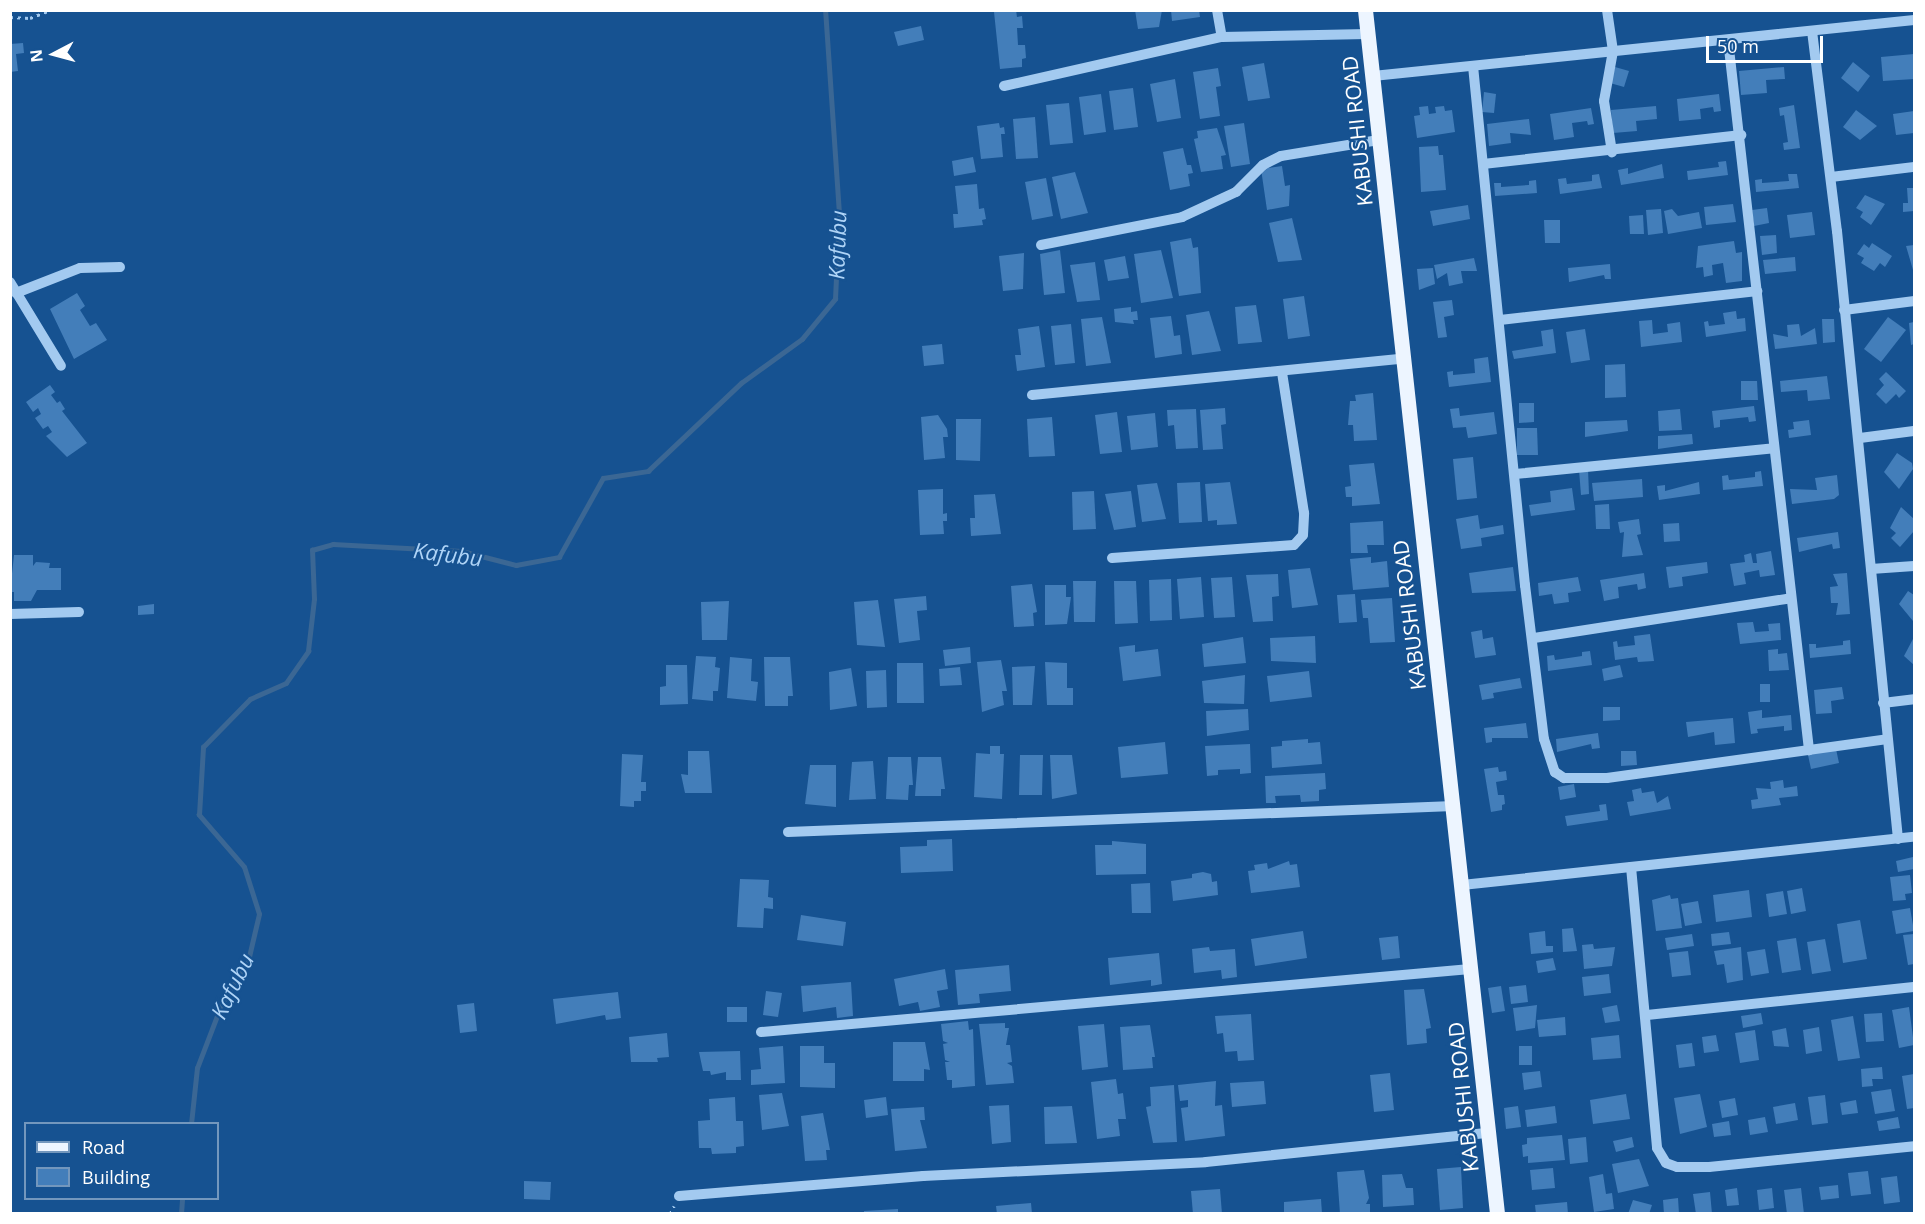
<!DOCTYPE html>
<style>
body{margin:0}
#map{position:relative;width:1925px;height:1224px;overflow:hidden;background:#165291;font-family:"Open Sans",sans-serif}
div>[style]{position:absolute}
.stream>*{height:4.5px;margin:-2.25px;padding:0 2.25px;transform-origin:2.25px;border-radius:2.25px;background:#3b6794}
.building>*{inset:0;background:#437eba}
.path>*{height:3px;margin-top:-1.5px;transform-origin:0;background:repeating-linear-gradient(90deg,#a3caf0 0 3px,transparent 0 7.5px)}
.minor>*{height:10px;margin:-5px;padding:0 5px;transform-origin:5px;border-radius:5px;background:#a3caf0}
.major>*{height:15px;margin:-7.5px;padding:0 7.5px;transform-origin:7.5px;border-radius:7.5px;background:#edf5ff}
span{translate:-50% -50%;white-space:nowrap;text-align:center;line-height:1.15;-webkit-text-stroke:4.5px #165291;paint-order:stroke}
.street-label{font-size:21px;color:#fff}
.water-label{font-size:22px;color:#afd4f7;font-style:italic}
.frame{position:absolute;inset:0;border:12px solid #fff;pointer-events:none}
.legend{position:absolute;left:24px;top:1122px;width:195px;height:78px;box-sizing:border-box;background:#165291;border:2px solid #7397bd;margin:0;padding:8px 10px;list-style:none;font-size:18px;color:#fff}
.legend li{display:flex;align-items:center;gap:12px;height:30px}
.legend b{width:30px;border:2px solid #7397bd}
.north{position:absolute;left:24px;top:24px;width:60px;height:60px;-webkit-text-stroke:4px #165291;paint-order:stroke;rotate:264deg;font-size:16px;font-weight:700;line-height:24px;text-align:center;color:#fff}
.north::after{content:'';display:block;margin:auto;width:21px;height:27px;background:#fff;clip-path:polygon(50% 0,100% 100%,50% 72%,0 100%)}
.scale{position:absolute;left:1706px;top:36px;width:117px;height:27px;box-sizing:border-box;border:3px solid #fff;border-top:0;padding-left:8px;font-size:18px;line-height:21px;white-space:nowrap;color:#fff;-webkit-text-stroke:4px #165291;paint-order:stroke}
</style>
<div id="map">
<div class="stream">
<div style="left:191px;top:1124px;width:56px;rotate:-83.9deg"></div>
<div style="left:197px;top:1068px;width:70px;rotate:-69deg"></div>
<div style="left:222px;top:1003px;width:49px;rotate:-58.2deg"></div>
<div style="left:248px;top:961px;width:48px;rotate:-76.8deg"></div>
<div style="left:259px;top:914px;width:49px;rotate:-107.7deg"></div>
<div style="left:244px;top:867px;width:69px;rotate:-130.9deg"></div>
<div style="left:199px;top:815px;width:68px;rotate:-86.6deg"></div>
<div style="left:203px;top:747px;width:67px;rotate:-45.6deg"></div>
<div style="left:250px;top:699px;width:39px;rotate:-24deg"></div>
<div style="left:286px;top:683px;width:39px;rotate:-55deg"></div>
<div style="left:308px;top:651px;width:52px;rotate:-83.4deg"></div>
<div style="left:314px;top:599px;width:49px;rotate:-92.3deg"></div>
<div style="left:312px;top:550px;width:22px;rotate:-16deg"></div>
<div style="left:333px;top:544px;width:129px;rotate:3.1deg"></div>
<div style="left:462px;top:551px;width:56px;rotate:14.5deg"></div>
<div style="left:516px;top:565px;width:44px;rotate:-10.5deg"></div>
<div style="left:559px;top:557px;width:90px;rotate:-60.9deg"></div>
<div style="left:603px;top:478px;width:46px;rotate:-8.8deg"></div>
<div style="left:648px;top:471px;width:128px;rotate:-43.4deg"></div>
<div style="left:741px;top:383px;width:75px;rotate:-35.8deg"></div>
<div style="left:802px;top:339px;width:52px;rotate:-50.5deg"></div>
<div style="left:835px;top:299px;width:85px;rotate:-87.3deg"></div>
<div style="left:839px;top:214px;width:204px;rotate:-93.9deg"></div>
<div style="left:181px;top:1214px;width:16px;rotate:-86deg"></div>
</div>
<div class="building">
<div style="clip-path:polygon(1016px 10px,1017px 17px,1022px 16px,1023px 28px,1017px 28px,1018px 45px,1025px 45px,1026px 58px,1022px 59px,1022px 67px,1000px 69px,994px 12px)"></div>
<div style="clip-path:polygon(1135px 10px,1162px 10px,1159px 27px,1138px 29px)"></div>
<div style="clip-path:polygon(1171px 10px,1199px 10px,1200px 17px,1172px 21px)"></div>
<div style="clip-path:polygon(921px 26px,924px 40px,898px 46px,894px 32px)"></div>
<div style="clip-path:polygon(23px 43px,24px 53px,16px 54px,18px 71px,10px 72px,10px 44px)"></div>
<div style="clip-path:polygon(1914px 54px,1914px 79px,1883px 81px,1881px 57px)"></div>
<div style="clip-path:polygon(1853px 62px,1870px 76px,1858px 92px,1841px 78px)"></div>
<div style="clip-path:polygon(1264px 63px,1270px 98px,1248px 101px,1242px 67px)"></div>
<div style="clip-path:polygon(1615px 67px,1629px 71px,1624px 87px,1610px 83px)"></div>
<div style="clip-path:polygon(1784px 67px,1785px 79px,1766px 80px,1767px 93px,1741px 95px,1739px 71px)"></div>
<div style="clip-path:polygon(1218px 68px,1221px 86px,1216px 87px,1220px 116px,1200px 119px,1193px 72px)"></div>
<div style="clip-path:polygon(1175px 79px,1181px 118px,1157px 122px,1150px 84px)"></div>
<div style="clip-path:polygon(1133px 88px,1138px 127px,1114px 130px,1109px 91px)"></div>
<div style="clip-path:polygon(1484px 92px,1496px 94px,1494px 113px,1482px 112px)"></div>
<div style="clip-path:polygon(1101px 94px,1106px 132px,1084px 135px,1079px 97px)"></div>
<div style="clip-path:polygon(1719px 94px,1721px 111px,1714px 112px,1713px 107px,1700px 109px,1701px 119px,1679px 121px,1677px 99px)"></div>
<div style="clip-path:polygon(1069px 103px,1073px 143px,1050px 145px,1046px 105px)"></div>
<div style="clip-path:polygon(1794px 105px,1800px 148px,1784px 150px,1783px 143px,1788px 142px,1784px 115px,1780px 116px,1779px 108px)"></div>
<div style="clip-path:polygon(1428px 106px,1429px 114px,1436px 113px,1435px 107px,1444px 106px,1445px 111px,1452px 110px,1455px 132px,1417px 138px,1414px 116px,1420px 115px,1419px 107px)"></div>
<div style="clip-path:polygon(1656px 106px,1657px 119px,1636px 121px,1637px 131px,1613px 133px,1611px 110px)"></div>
<div style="clip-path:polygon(1591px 108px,1594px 124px,1588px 125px,1587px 121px,1572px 123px,1574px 137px,1554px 140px,1550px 114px)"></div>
<div style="clip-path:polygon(1856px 110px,1877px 126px,1860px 140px,1843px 127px)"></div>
<div style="clip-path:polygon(1914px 111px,1914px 133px,1896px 135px,1893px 114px)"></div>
<div style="clip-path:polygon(1035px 117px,1038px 158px,1016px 159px,1013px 119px)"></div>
<div style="clip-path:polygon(1529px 119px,1531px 135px,1510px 133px,1511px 143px,1489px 146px,1487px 124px)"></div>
<div style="clip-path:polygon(999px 123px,1000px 128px,1004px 127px,1005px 134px,1001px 134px,1003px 157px,981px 159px,977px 126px)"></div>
<div style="clip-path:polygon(1244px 123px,1250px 164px,1231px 167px,1224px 126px)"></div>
<div style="clip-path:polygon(1217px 128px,1226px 155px,1221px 156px,1223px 169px,1201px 172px,1194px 139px,1198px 138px,1197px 131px)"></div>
<div style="clip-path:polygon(1438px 146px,1439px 155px,1443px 155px,1446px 190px,1421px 192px,1419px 147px)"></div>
<div style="clip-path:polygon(1183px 148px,1187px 165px,1191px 165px,1193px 173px,1188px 174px,1190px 186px,1170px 190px,1163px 152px)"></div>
<div style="clip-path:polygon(973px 157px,976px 172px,954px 176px,952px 161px)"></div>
<div style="clip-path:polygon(1726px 161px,1728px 175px,1688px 180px,1687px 171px,1719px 167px,1718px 162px)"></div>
<div style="clip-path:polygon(1662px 164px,1664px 178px,1621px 185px,1618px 170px,1628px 168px,1628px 174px)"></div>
<div style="clip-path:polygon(1282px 166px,1285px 186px,1290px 185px,1289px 206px,1267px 210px,1261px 169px)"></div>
<div style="clip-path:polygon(1075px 172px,1088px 213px,1061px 219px,1052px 177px)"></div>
<div style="clip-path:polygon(1599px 174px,1602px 188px,1560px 194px,1558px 179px,1566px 178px,1567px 184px,1592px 181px,1592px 175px)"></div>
<div style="clip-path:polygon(1788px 174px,1797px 174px,1799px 188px,1756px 192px,1755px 180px,1762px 179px,1762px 183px,1789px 181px)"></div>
<div style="clip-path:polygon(1046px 178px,1053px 216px,1032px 220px,1025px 182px)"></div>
<div style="clip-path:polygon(1536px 180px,1537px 193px,1495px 196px,1494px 183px,1501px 183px,1501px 187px,1529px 185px,1529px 181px)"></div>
<div style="clip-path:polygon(977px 184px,979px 209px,984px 208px,986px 219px,982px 220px,983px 225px,954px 228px,953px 214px,958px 214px,955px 186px)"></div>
<div style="clip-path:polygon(1907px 188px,1914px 188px,1914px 211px,1903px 212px,1903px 203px,1908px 203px)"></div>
<div style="clip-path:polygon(1865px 195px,1885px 204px,1871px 225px,1860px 217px,1863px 212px,1856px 208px)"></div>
<div style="clip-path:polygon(1733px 204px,1736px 222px,1706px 225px,1704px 207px)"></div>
<div style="clip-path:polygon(1468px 205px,1470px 219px,1433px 226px,1430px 211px)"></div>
<div style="clip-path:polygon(1767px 208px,1769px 223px,1754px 226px,1752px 210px)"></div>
<div style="clip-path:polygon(1661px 209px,1663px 233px,1648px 235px,1646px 210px)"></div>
<div style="clip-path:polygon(1672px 209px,1678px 216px,1699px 212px,1702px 228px,1668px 234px,1664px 211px)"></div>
<div style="clip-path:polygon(1812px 212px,1815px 235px,1790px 238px,1787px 215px)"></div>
<div style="clip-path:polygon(1643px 215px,1644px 234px,1630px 234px,1629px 216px)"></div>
<div style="clip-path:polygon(1292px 218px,1302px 260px,1278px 262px,1269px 223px)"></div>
<div style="clip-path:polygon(1544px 220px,1560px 220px,1560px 243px,1545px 243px)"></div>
<div style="clip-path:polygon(1776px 235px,1777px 253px,1762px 255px,1760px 236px)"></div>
<div style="clip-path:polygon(1191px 238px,1193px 248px,1198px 247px,1201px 293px,1179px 296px,1170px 242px)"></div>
<div style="clip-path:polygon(1734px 241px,1736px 253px,1742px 252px,1742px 281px,1726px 283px,1723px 263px,1712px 265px,1713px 275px,1704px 277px,1703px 267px,1696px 268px,1698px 246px)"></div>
<div style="clip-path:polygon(1872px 243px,1892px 256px,1885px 267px,1880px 263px,1874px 271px,1861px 263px,1864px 258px,1857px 254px,1864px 244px,1869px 248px)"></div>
<div style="clip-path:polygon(1914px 245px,1914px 270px,1913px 270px,1906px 246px)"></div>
<div style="clip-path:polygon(1060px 250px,1065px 293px,1044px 295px,1040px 254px)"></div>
<div style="clip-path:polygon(1161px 250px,1173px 298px,1141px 303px,1134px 254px)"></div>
<div style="clip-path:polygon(1024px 253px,1023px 289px,1003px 291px,999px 256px)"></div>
<div style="clip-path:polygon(1125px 256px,1129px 278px,1108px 281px,1104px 260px)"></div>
<div style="clip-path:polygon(1795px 257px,1796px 271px,1765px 274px,1763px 260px)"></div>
<div style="clip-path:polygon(1474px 258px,1477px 271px,1461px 271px,1463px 283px,1449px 286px,1447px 273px,1437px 279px,1434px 265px)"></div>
<div style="clip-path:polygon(1095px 262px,1100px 300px,1077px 302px,1070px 265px)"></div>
<div style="clip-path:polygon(1610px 264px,1611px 279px,1605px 279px,1604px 275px,1569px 282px,1568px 268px)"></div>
<div style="clip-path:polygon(1433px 268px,1435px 284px,1419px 290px,1417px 269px)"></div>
<div style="clip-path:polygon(77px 293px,85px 306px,80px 310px,90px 326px,96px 323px,107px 340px,74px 359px,50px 309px)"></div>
<div style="clip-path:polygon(1304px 296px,1310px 336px,1288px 339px,1283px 299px)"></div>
<div style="clip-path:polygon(1452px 300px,1454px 315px,1444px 317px,1447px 337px,1438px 338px,1433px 302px)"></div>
<div style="clip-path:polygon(1256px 305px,1262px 342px,1238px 344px,1235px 307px)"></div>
<div style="clip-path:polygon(1131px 307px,1131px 312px,1137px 311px,1138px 320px,1133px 320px,1134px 324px,1115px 322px,1114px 309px)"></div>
<div style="clip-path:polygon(1209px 311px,1221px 351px,1192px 355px,1186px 315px)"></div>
<div style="clip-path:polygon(1736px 311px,1737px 319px,1745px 318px,1746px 331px,1706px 337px,1704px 322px,1708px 321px,1709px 326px,1725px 324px,1723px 313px)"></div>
<div style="clip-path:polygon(1171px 316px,1174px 336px,1180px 335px,1182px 354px,1155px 358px,1150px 318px)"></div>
<div style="clip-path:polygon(1102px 317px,1111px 363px,1086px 366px,1081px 319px)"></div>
<div style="clip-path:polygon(1888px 317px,1906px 330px,1881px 362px,1864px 349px)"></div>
<div style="clip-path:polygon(1822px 319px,1834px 319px,1835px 342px,1823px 343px)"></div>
<div style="clip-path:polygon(1652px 320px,1653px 334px,1668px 332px,1667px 324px,1680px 322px,1682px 342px,1641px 347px,1639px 321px)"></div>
<div style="clip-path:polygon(1914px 322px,1914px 344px,1911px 345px,1909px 323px)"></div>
<div style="clip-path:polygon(1071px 324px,1075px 363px,1055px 365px,1051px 326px)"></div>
<div style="clip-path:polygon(1799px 324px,1801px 336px,1815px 328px,1817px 344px,1775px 349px,1773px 334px,1788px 337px,1787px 325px)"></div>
<div style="clip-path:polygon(1039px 326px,1045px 367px,1017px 371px,1015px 355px,1021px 355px,1018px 329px)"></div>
<div style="clip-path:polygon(1553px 329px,1556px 353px,1514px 359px,1512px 351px,1543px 346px,1541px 331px)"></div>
<div style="clip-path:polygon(1585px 329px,1590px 360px,1571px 363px,1566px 332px)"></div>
<div style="clip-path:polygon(942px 344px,944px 364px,924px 366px,922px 346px)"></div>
<div style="clip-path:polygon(1488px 357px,1491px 382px,1449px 387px,1447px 372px,1453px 371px,1453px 375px,1475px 373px,1474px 359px)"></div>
<div style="clip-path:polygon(1625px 364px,1626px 397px,1605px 398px,1605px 365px)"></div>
<div style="clip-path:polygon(1886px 372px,1906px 391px,1899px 398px,1896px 394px,1886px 404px,1876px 394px,1884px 385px,1879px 379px)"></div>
<div style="clip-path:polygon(1827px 376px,1830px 399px,1808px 401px,1807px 390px,1781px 392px,1780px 381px)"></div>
<div style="clip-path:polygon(1741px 381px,1757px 381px,1758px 400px,1741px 400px)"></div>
<div style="clip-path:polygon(50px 385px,55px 392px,51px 395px,57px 403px,60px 401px,65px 409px,62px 411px,87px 443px,67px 457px,46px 436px,52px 432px,48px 426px,43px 429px,35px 418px,41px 414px,38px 408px,33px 412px,26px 402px)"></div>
<div style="clip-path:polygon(1373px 393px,1377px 440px,1354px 441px,1353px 425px,1348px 425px,1350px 401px,1356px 401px,1355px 395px)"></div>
<div style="clip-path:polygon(1519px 403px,1534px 403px,1534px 422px,1519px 423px)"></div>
<div style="clip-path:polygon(1754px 406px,1756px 421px,1749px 422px,1748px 417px,1720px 420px,1720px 427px,1714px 428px,1712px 411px)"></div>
<div style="clip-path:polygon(1225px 408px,1226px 424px,1221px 425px,1223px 449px,1203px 450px,1200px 410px)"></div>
<div style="clip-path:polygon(1459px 408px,1460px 416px,1494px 412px,1497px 434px,1468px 438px,1466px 427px,1453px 428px,1450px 409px)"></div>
<div style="clip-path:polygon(1196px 409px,1198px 448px,1176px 449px,1174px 425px,1168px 426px,1167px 410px)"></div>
<div style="clip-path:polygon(1680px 409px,1682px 430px,1659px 431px,1658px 411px)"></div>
<div style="clip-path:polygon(1117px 412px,1122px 452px,1100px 454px,1095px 415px)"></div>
<div style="clip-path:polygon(1155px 413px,1158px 447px,1131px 450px,1127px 416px)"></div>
<div style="clip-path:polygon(938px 415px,947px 429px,948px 437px,943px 437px,945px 458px,924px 460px,921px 417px)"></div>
<div style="clip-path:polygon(1052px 417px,1055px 456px,1029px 457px,1027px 419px)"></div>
<div style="clip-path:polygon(956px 419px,981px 419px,980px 461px,956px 460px)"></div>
<div style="clip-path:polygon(1627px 420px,1628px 431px,1585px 437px,1585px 422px)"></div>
<div style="clip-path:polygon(1809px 420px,1811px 435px,1789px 438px,1788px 430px,1794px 429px,1793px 422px)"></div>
<div style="clip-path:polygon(1517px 428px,1537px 428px,1538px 455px,1517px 455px)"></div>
<div style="clip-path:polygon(1692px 434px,1693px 444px,1658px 449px,1658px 436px)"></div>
<div style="clip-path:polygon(1897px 453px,1912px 463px,1913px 469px,1899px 489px,1884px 472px)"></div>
<div style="clip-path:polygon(1473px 457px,1477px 498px,1457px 500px,1453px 459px)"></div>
<div style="clip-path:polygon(1374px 463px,1380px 504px,1352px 506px,1352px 497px,1346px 497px,1345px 487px,1351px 486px,1349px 465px)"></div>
<div style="clip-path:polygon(1588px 469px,1589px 494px,1581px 495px,1579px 470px)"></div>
<div style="clip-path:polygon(1761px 471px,1763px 486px,1723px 490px,1722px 476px,1728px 475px,1729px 480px,1755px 477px,1755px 472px)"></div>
<div style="clip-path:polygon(1837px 475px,1839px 495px,1834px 499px,1792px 504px,1790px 489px,1817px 490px,1815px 478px)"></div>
<div style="clip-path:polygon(1642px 479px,1643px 497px,1594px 501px,1592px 483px)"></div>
<div style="clip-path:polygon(1200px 482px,1202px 522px,1179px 523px,1177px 483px)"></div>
<div style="clip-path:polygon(1230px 482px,1237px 524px,1217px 525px,1217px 520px,1208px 521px,1205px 484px)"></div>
<div style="clip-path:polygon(1699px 482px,1700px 494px,1659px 500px,1657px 486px,1665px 485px,1665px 491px)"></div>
<div style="clip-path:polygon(1157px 483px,1166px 519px,1142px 522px,1137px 485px)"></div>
<div style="clip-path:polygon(1572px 488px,1575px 510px,1531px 516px,1529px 505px,1551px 502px,1550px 491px)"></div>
<div style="clip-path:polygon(943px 489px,943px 514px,947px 513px,947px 521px,943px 521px,944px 534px,920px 535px,918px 490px)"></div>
<div style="clip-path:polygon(1094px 491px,1096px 529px,1073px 530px,1072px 492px)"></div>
<div style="clip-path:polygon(1131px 491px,1136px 527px,1114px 530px,1105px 494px)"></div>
<div style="clip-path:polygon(995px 494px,1001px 534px,971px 536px,970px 518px,975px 518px,974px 495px)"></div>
<div style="clip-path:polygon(1609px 504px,1610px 529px,1596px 529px,1595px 505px)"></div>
<div style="clip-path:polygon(1901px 507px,1914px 519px,1914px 531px,1900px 547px,1891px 538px,1896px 533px,1890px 528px)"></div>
<div style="clip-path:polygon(1478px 515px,1480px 529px,1503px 525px,1504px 534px,1481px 538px,1482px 546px,1461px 549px,1456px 519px)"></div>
<div style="clip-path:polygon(1639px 519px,1641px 534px,1637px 535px,1643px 555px,1622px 557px,1624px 532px,1620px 533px,1618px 522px)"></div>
<div style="clip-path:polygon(1383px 521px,1384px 545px,1367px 545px,1368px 553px,1351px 553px,1350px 523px)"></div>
<div style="clip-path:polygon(1679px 523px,1680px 541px,1664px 542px,1663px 524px)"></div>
<div style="clip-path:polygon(1838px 532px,1840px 548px,1833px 549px,1832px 544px,1799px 552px,1797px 538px)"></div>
<div style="clip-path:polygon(1771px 551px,1775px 575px,1760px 577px,1759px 570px,1744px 573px,1746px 584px,1734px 586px,1730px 564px,1745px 562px,1744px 555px,1751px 553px,1753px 563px,1757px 563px,1756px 554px)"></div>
<div style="clip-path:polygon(14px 555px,33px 555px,33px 566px,36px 562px,50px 563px,49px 568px,61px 568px,61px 590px,37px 590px,31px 601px,14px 601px,14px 592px,10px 592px)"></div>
<div style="clip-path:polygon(1371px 557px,1371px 563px,1387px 561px,1389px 587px,1353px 590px,1350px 559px)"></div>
<div style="clip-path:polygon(1707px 562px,1708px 573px,1682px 577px,1683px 586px,1669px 588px,1666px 567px)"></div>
<div style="clip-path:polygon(1513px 567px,1516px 591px,1472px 593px,1469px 573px)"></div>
<div style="clip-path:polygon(1310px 568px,1318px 605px,1292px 608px,1288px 570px)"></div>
<div style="clip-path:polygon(1644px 573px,1646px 588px,1638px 590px,1637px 584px,1618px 587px,1619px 598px,1604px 601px,1600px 580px)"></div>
<div style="clip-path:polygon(1847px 573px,1850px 614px,1836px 615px,1838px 603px,1831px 603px,1830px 587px,1838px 586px,1833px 574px)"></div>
<div style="clip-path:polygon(1278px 574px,1279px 596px,1272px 597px,1273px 621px,1253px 622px,1246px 575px)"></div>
<div style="clip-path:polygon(1201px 577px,1204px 617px,1180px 619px,1177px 579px)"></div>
<div style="clip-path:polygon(1232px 577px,1235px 617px,1214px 618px,1211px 578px)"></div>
<div style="clip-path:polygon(1578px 577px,1581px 591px,1568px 593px,1569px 602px,1554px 604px,1552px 594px,1539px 596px,1538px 583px)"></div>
<div style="clip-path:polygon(1171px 579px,1172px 620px,1150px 621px,1149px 580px)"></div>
<div style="clip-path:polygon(1073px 581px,1096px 581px,1095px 622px,1074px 622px)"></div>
<div style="clip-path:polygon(1114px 581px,1136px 581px,1138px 623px,1115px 624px)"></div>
<div style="clip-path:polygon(1032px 584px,1037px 612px,1033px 613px,1034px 626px,1014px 627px,1011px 586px)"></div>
<div style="clip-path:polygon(1045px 585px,1066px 585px,1066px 597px,1071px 597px,1067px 624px,1045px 625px)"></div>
<div style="clip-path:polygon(1908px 591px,1914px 595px,1913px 621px,1899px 604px)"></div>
<div style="clip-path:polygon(1355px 594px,1357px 622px,1339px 623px,1337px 595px)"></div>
<div style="clip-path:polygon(926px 596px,927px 610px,917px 611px,920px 640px,899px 643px,894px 599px)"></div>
<div style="clip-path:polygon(1392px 598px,1395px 642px,1370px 643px,1368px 618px,1363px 618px,1361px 600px)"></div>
<div style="clip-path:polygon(878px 600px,885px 647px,857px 645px,854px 602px)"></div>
<div style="clip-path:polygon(729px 601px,727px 640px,702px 640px,701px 602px)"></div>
<div style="clip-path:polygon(154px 604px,154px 614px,138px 615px,138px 606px)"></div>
<div style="clip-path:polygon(1753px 622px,1755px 632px,1769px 631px,1768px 624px,1780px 623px,1781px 640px,1740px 644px,1737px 623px)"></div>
<div style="clip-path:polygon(1482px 630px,1483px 639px,1493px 637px,1496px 655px,1475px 658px,1471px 632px)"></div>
<div style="clip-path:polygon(1650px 634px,1654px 661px,1638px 662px,1637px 657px,1615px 660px,1613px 642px,1617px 641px,1618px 647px,1635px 645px,1634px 636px)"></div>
<div style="clip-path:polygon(1315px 636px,1316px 663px,1271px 661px,1270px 638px)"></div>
<div style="clip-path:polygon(1243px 637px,1246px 663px,1204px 667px,1202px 644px)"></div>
<div style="clip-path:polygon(1914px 637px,1914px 665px,1904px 656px)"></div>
<div style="clip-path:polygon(1850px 640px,1851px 654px,1810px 658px,1809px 644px,1816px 644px,1816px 648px,1843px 645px,1843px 641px)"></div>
<div style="clip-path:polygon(1135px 645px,1135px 652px,1158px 649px,1161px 676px,1123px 681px,1119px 647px)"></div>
<div style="clip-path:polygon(970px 647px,971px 663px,945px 666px,943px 650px)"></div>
<div style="clip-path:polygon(1778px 649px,1778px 654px,1787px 653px,1789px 670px,1769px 671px,1768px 650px)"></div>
<div style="clip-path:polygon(1590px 651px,1592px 665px,1548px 671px,1547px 656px,1554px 655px,1555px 660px,1582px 656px,1582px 652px)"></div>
<div style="clip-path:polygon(696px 656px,716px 657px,715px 667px,720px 668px,718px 691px,713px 691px,713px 701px,692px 699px)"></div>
<div style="clip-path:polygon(730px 657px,752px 659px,751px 681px,758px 682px,756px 701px,727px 698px)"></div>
<div style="clip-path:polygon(764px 657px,790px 657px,793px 696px,788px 696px,788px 706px,765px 706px)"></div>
<div style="clip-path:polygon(1001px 660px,1007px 691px,1002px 691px,1004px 705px,982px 712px,977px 662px)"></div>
<div style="clip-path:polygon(1045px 662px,1067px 663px,1067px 688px,1073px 688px,1073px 705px,1047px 705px)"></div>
<div style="clip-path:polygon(897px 663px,923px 663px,924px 703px,897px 703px)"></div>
<div style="clip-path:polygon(666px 665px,687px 665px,688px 704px,660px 705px,660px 687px,666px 686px)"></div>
<div style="clip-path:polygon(1620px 665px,1623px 677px,1604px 681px,1602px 669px)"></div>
<div style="clip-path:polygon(1035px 666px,1032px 705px,1013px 705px,1012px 667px)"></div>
<div style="clip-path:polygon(960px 667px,962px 685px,940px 686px,939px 669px)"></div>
<div style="clip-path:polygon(851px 668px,857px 706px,830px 710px,829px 672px)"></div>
<div style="clip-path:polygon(886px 670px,887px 707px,867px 708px,866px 671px)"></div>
<div style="clip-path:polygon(1309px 671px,1312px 697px,1270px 702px,1267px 676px)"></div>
<div style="clip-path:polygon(1245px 675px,1244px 704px,1204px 703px,1202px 681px)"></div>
<div style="clip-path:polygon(1520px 678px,1522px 688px,1493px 693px,1494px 698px,1482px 700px,1479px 685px)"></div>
<div style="clip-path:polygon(1760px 684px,1770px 684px,1770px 702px,1760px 702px)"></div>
<div style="clip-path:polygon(1842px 687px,1844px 699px,1831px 701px,1832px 713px,1816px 714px,1814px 690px)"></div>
<div style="clip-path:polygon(1603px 707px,1620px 707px,1620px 720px,1603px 721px)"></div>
<div style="clip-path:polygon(1248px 709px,1249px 730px,1207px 736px,1206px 711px)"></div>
<div style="clip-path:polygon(1762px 710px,1762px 718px,1791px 715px,1792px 730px,1784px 731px,1784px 726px,1757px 729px,1758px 733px,1751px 734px,1748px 712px)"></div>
<div style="clip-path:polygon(1733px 718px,1735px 743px,1715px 745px,1714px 732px,1688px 737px,1686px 722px)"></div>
<div style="clip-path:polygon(1526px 723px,1528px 738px,1492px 738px,1492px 742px,1486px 743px,1484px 728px)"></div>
<div style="clip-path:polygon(1598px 733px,1600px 748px,1592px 749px,1591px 744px,1557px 752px,1556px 739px)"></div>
<div style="clip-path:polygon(1308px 739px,1308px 743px,1320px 742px,1322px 764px,1272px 768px,1271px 747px,1282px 746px,1282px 741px)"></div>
<div style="clip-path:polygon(1165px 742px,1168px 774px,1121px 778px,1118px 747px)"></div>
<div style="clip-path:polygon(1250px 744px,1251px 773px,1240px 774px,1240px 769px,1218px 770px,1218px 775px,1207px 776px,1205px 746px)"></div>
<div style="clip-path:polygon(990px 746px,1000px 746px,1000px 754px,1004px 754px,1002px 799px,974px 797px,976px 753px,990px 754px)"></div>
<div style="clip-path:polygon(1836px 749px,1839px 763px,1811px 769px,1808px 755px)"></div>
<div style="clip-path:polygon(688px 751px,709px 751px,712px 793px,685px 793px,681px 774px,688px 775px)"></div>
<div style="clip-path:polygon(1621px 751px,1636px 751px,1637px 765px,1621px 766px)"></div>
<div style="clip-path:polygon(622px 754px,643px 755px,641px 782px,646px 782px,646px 791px,641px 791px,641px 801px,634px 801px,634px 807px,620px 806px)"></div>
<div style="clip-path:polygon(1020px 755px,1043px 755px,1042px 795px,1019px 795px)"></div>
<div style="clip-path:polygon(1050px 755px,1072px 755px,1077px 794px,1052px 799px)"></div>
<div style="clip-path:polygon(888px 757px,911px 757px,913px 785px,909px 785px,908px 800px,886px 799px)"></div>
<div style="clip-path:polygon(918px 757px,941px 757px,945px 789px,941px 789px,941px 796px,915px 796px)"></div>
<div style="clip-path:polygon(873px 761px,876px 799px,849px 800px,852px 762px)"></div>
<div style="clip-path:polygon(810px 765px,836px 765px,836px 807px,805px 804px)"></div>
<div style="clip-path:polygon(1498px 767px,1499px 772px,1506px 771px,1507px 780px,1496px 782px,1498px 795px,1504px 795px,1505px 804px,1502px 805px,1502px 810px,1491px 812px,1484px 769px)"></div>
<div style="clip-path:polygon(1325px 773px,1326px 789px,1319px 790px,1319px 801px,1301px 802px,1300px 795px,1275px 796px,1276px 803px,1266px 803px,1265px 776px)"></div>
<div style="clip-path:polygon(1783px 780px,1784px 788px,1797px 786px,1798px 796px,1779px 798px,1781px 805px,1752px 809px,1751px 800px,1758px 799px,1756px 788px,1771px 789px,1770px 782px)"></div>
<div style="clip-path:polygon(1574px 784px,1576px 797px,1560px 800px,1558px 787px)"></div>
<div style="clip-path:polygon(1641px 788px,1642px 793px,1654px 791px,1657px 803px,1668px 796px,1671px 809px,1630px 816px,1627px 802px,1634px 801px,1632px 790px)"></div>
<div style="clip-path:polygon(1606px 804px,1608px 820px,1567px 826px,1565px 816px,1600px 811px,1599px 805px)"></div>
<div style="clip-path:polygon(952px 839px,953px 871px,901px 873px,900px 847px,927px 846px,927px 840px)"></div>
<div style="clip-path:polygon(1112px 841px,1146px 844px,1146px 874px,1096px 875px,1095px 845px,1112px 845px)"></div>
<div style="clip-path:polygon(1913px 857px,1914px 869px,1898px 872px,1896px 861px)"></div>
<div style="clip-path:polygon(1289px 861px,1290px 865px,1297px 864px,1300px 887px,1251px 893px,1248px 871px,1255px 870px,1254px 865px,1267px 863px,1268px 869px)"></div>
<div style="clip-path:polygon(1203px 872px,1211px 874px,1212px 882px,1217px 881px,1218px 895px,1173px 901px,1171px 881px,1192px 878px,1192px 874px)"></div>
<div style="clip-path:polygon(1910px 875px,1912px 893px,1905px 894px,1906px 900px,1893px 901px,1890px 877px)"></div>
<div style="clip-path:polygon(740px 879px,769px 880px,768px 897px,773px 898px,773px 909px,764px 908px,763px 928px,737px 927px)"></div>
<div style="clip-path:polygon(1150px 883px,1151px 913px,1132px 913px,1131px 884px)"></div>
<div style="clip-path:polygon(1802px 888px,1806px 911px,1791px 914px,1787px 891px)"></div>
<div style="clip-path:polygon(1749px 890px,1752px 917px,1716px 922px,1713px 895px)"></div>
<div style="clip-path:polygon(1783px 891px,1787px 914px,1769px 917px,1766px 894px)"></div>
<div style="clip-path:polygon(1670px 895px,1671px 899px,1678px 898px,1682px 928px,1656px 931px,1652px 900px)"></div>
<div style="clip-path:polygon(1698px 901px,1702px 923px,1685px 926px,1681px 904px)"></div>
<div style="clip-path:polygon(1910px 908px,1914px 931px,1896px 934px,1892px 911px)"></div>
<div style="clip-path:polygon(801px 915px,846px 922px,843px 946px,797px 940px)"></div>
<div style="clip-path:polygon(1860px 920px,1867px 959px,1843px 963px,1837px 924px)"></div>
<div style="clip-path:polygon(1573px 928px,1577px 951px,1563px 952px,1562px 929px)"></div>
<div style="clip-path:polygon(1303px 931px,1307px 958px,1255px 966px,1251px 939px)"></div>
<div style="clip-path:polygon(1545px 931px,1546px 946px,1553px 946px,1553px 952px,1531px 954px,1529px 933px)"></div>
<div style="clip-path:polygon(1729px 932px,1731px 944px,1712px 946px,1711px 934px)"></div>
<div style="clip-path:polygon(1692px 934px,1694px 946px,1667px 950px,1665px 938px)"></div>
<div style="clip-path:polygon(1914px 934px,1914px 964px,1908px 965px,1903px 935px)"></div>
<div style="clip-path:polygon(1398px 936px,1400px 958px,1382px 960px,1379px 938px)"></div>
<div style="clip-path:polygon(1796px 938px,1801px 970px,1782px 973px,1777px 941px)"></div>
<div style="clip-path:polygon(1825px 939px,1831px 971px,1812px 974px,1807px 942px)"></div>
<div style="clip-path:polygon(1593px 944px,1594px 949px,1615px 947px,1612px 966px,1584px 969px,1582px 945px)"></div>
<div style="clip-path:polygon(1209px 947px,1210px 951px,1235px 949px,1237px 977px,1222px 979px,1221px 970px,1194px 973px,1192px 949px)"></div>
<div style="clip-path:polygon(1741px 947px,1743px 980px,1727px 983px,1724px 964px,1717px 965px,1714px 951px)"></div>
<div style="clip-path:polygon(1765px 949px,1769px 973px,1751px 976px,1747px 952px)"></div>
<div style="clip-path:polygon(1688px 951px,1691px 975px,1672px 977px,1669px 953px)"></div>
<div style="clip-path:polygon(1159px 953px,1162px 984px,1151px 986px,1151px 980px,1110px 985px,1108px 958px)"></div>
<div style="clip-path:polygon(1553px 958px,1556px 970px,1538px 973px,1536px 961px)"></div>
<div style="clip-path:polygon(1009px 965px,1011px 991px,979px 994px,980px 1003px,958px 1005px,955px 970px)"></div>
<div style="clip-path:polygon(945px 969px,948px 989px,937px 991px,940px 1007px,920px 1011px,918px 1002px,899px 1006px,894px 979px)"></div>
<div style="clip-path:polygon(1609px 974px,1611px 993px,1584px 996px,1582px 977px)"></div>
<div style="clip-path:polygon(851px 982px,853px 1016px,837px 1018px,836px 1007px,803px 1012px,801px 986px)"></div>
<div style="clip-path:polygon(1526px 985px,1528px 1002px,1511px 1004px,1509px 987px)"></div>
<div style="clip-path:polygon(1501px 986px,1505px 1011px,1492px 1013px,1488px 988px)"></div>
<div style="clip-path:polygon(1424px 989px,1431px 1028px,1426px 1029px,1427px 1043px,1407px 1045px,1404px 990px)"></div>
<div style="clip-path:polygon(766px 991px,782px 993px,778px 1017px,763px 1015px)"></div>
<div style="clip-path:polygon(618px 992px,621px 1018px,606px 1020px,605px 1015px,556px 1024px,553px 999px)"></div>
<div style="clip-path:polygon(474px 1003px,477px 1031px,460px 1033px,457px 1005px)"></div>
<div style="clip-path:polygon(1537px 1005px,1535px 1028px,1516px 1031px,1513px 1008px)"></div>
<div style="clip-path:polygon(1617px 1005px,1620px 1021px,1605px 1023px,1602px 1008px)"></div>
<div style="clip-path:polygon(727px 1007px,747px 1007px,747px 1022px,727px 1022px)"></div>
<div style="clip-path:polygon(1909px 1007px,1914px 1045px,1899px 1048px,1892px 1010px)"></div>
<div style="clip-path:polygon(1761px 1013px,1763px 1024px,1743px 1028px,1741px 1016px)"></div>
<div style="clip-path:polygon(1882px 1013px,1884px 1041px,1866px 1042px,1864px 1014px)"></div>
<div style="clip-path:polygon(1251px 1014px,1254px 1060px,1238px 1061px,1237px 1051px,1225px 1052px,1223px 1033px,1217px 1034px,1215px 1016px)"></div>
<div style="clip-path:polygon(1853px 1016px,1860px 1058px,1838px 1061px,1831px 1020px)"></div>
<div style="clip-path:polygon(1565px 1017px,1566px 1035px,1539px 1037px,1537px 1020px)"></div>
<div style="clip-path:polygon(968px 1021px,969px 1030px,973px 1029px,975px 1086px,952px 1088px,952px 1080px,947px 1080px,945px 1062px,950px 1062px,945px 1060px,943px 1044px,948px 1043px,943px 1041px,941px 1024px)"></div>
<div style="clip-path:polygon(1005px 1023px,1005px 1028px,1009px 1028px,1006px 1045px,1010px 1045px,1012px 1062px,1007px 1063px,1012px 1066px,1014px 1083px,986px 1085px,979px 1024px)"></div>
<div style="clip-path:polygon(1104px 1024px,1108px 1067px,1082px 1070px,1078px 1026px)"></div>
<div style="clip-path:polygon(1150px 1025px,1155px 1057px,1152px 1057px,1153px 1068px,1123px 1070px,1120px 1027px)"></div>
<div style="clip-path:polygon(1819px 1027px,1822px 1051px,1806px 1054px,1803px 1030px)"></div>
<div style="clip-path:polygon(1786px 1028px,1789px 1047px,1774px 1046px,1772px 1031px)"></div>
<div style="clip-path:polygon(1755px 1030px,1759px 1060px,1740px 1063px,1735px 1033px)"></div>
<div style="clip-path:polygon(667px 1033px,669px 1057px,657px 1058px,658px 1062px,631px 1062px,629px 1037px)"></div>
<div style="clip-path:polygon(1619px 1035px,1621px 1058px,1593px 1060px,1591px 1038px)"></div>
<div style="clip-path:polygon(1716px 1035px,1719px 1051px,1704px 1053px,1702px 1037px)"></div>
<div style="clip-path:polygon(893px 1042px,925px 1042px,930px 1070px,924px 1069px,924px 1081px,893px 1081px)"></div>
<div style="clip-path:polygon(1692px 1043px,1695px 1066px,1679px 1068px,1676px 1045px)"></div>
<div style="clip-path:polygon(783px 1046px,785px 1083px,751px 1085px,751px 1070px,761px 1069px,759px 1048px)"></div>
<div style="clip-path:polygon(800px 1046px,824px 1046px,824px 1063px,835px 1063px,835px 1088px,800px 1087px)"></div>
<div style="clip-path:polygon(1519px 1046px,1532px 1046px,1532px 1065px,1519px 1065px)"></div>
<div style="clip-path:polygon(740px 1051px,741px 1080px,726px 1080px,726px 1072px,711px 1075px,710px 1071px,703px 1071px,699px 1052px)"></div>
<div style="clip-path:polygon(1882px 1067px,1883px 1079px,1872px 1079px,1873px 1086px,1862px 1087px,1861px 1069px)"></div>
<div style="clip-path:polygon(1540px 1071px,1542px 1087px,1524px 1090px,1522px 1073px)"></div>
<div style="clip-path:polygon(1390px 1073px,1394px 1110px,1374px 1112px,1370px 1075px)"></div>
<div style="clip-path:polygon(1914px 1074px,1914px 1108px,1907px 1109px,1902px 1076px)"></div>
<div style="clip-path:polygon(1116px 1079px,1118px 1094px,1123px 1093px,1126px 1119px,1118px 1119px,1120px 1136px,1097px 1139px,1091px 1082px)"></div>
<div style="clip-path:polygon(1216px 1081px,1215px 1106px,1222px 1105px,1225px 1136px,1185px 1141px,1181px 1108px,1188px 1107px,1188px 1100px,1180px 1101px,1178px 1085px)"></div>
<div style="clip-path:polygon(1264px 1081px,1266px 1104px,1232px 1107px,1230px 1083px)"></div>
<div style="clip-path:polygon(1174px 1085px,1177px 1142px,1153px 1143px,1146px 1107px,1151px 1106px,1150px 1087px)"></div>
<div style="clip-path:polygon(1891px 1089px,1895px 1111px,1875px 1114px,1871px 1092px)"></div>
<div style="clip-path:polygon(782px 1093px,789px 1126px,762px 1130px,759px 1095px)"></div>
<div style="clip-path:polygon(1626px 1094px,1630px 1119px,1593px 1124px,1590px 1100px)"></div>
<div style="clip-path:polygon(1700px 1094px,1707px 1127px,1680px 1134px,1674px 1098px)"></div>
<div style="clip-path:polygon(1825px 1095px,1828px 1123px,1812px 1125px,1808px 1097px)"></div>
<div style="clip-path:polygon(735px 1097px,736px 1121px,743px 1121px,744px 1146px,736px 1147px,736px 1153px,712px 1154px,711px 1148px,699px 1148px,698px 1121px,710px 1120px,709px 1099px)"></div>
<div style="clip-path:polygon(886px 1097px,888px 1115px,866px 1118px,864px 1100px)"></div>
<div style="clip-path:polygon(1735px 1098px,1738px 1115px,1722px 1118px,1719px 1101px)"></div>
<div style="clip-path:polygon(1856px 1100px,1858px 1113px,1842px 1115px,1840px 1103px)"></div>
<div style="clip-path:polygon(1795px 1103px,1798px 1120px,1776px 1124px,1773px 1107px)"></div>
<div style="clip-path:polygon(1009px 1105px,1011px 1142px,992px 1144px,989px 1106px)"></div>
<div style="clip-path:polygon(1072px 1106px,1077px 1143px,1045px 1144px,1044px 1107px)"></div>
<div style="clip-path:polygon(1518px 1106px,1521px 1127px,1506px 1129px,1504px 1108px)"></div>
<div style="clip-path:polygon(1555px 1106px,1557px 1123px,1527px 1127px,1525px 1110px)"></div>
<div style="clip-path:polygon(924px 1107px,925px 1120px,920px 1120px,927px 1148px,895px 1151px,891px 1109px)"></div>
<div style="clip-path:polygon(823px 1113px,830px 1150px,826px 1150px,827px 1160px,805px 1161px,801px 1116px)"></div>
<div style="clip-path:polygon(1765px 1117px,1768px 1132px,1750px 1135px,1748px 1120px)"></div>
<div style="clip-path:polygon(1898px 1117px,1900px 1128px,1879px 1131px,1877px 1121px)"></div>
<div style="clip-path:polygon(1729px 1121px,1731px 1135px,1714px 1137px,1712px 1124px)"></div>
<div style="clip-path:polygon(1562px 1135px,1565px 1160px,1528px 1163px,1528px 1156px,1523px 1157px,1522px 1145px,1527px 1144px,1527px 1138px)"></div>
<div style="clip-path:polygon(1586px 1137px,1588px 1162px,1570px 1164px,1568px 1139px)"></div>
<div style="clip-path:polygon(1632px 1137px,1634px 1147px,1616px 1152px,1613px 1141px)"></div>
<div style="clip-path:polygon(1639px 1159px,1649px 1186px,1618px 1193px,1612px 1164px)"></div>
<div style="clip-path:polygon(1461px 1167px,1463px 1208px,1440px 1210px,1437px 1169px)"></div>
<div style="clip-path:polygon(1553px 1168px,1555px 1188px,1532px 1190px,1530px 1170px)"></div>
<div style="clip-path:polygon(1364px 1170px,1369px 1198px,1366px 1204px,1370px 1204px,1370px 1214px,1340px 1214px,1337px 1172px)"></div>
<div style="clip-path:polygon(1868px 1171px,1871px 1194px,1851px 1196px,1848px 1173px)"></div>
<div style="clip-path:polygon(1402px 1174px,1406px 1188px,1413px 1188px,1414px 1205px,1383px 1207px,1382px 1175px)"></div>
<div style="clip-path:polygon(1603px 1174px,1606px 1194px,1612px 1193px,1614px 1209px,1594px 1212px,1589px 1177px)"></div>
<div style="clip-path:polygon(1897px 1176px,1900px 1202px,1884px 1204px,1881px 1178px)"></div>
<div style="clip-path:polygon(524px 1181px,551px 1182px,550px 1200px,524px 1199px)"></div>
<div style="clip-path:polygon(1838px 1185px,1839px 1198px,1821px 1200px,1819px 1187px)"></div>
<div style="clip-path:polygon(1737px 1188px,1739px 1205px,1727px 1206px,1725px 1190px)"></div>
<div style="clip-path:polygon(1772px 1188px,1774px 1208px,1759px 1210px,1757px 1190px)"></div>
<div style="clip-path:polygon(1801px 1188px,1804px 1214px,1787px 1214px,1784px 1190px)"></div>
<div style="clip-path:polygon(1220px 1189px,1222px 1214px,1193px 1214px,1191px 1191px)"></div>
<div style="clip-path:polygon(1710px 1192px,1712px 1214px,1696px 1214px,1693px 1194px)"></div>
<div style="clip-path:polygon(1678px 1198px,1679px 1214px,1664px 1214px,1663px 1200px)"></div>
<div style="clip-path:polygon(1321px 1199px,1322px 1214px,1284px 1214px,1284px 1202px)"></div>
<div style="clip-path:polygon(1633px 1200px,1652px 1205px,1649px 1214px,1628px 1214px)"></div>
<div style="clip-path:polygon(1567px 1202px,1568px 1214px,1536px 1214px,1535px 1205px)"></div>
<div style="clip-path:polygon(1031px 1203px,1032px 1214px,997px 1214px,996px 1206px)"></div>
<div style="clip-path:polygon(898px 1209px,898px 1214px,864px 1214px,864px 1211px)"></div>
</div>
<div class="path">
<div style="left:10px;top:17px;width:20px;rotate:3deg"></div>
<div style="left:30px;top:18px;width:22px;rotate:-21deg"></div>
<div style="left:670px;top:1214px;width:9px;rotate:-63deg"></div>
</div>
<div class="minor">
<div style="left:1217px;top:10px;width:27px;rotate:80deg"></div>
<div style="left:1607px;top:10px;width:41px;rotate:81.7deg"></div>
<div style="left:1613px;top:51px;width:51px;rotate:100.2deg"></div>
<div style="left:1604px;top:101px;width:52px;rotate:81.1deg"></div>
<div style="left:1812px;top:31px;width:202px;rotate:82.9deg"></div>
<div style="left:1837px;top:231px;width:611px;rotate:84.27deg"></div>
<div style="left:1728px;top:40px;width:715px;rotate:83.49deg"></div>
<div style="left:1473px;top:66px;width:522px;rotate:84.28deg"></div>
<div style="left:1525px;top:585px;width:155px;rotate:83deg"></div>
<div style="left:1544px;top:739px;width:35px;rotate:72deg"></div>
<div style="left:1555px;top:772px;width:11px;rotate:34deg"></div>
<div style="left:1564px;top:778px;width:43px"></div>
<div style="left:1607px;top:778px;width:283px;rotate:-7.9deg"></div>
<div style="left:1373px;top:76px;width:544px;rotate:-5.91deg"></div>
<div style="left:1004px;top:86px;width:223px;rotate:-12.7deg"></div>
<div style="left:1222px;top:37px;width:145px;rotate:-1.2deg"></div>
<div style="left:1483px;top:164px;width:260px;rotate:-6.4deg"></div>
<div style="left:1831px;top:177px;width:84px;rotate:-6.9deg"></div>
<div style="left:1041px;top:245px;width:144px;rotate:-11.2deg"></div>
<div style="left:1182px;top:217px;width:60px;rotate:-24.8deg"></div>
<div style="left:1236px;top:192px;width:38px;rotate:-45deg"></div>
<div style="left:1263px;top:165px;width:20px;rotate:-27deg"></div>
<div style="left:1281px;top:156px;width:99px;rotate:-9.3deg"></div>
<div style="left:10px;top:282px;width:98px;rotate:58.7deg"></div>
<div style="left:16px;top:293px;width:69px;rotate:-21.3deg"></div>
<div style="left:80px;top:268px;width:40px;rotate:-1.4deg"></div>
<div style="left:1844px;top:310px;width:71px;rotate:-7.3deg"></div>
<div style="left:1500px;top:320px;width:259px;rotate:-6.4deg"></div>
<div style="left:1032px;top:395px;width:371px;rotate:-5.6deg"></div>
<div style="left:1860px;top:438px;width:54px;rotate:-7.4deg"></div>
<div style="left:1515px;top:474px;width:260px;rotate:-5.7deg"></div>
<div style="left:1112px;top:558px;width:182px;rotate:-4.1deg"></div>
<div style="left:1294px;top:545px;width:13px;rotate:-48deg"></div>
<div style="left:1303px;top:535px;width:22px;rotate:-87deg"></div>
<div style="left:1304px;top:513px;width:142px;rotate:-98.9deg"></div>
<div style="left:1871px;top:569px;width:43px;rotate:-4deg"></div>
<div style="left:10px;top:614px;width:69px;rotate:-1.7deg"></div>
<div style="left:1534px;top:638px;width:260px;rotate:-8.8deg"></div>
<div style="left:1883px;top:703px;width:31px;rotate:-7deg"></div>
<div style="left:788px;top:832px;width:666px;rotate:-2.24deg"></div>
<div style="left:1631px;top:867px;width:282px;rotate:84.7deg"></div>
<div style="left:1657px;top:1148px;width:17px;rotate:59deg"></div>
<div style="left:1666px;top:1163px;width:12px;rotate:20deg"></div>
<div style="left:1677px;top:1167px;width:32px"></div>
<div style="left:1709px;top:1167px;width:206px;rotate:-5.8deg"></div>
<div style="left:1462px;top:885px;width:455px;rotate:-6.1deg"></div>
<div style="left:1647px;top:1015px;width:268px;rotate:-6deg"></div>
<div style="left:761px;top:1032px;width:712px;rotate:-5.08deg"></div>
<div style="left:679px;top:1196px;width:245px;rotate:-4.7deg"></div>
<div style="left:923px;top:1176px;width:283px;rotate:-2.8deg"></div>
<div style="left:1206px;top:1162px;width:284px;rotate:-5.9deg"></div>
</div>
<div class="major">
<div style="left:1365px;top:10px;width:1211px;rotate:83.74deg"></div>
</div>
<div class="street-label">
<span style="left:1357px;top:131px;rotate:-96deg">KABUSHI ROAD</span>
<span style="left:1409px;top:615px;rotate:-97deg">KABUSHI ROAD</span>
<span style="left:1463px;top:1097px;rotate:-96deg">KABUSHI ROAD</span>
</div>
<div class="water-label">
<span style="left:837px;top:245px;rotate:-88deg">Kafubu</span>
<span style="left:448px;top:554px;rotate:7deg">Kafubu</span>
<span style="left:232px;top:986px;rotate:-64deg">Kafubu</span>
</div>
<div class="frame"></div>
<ul class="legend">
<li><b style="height:8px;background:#edf5ff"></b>Road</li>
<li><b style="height:16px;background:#437eba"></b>Building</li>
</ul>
<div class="north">N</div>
<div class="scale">50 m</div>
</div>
